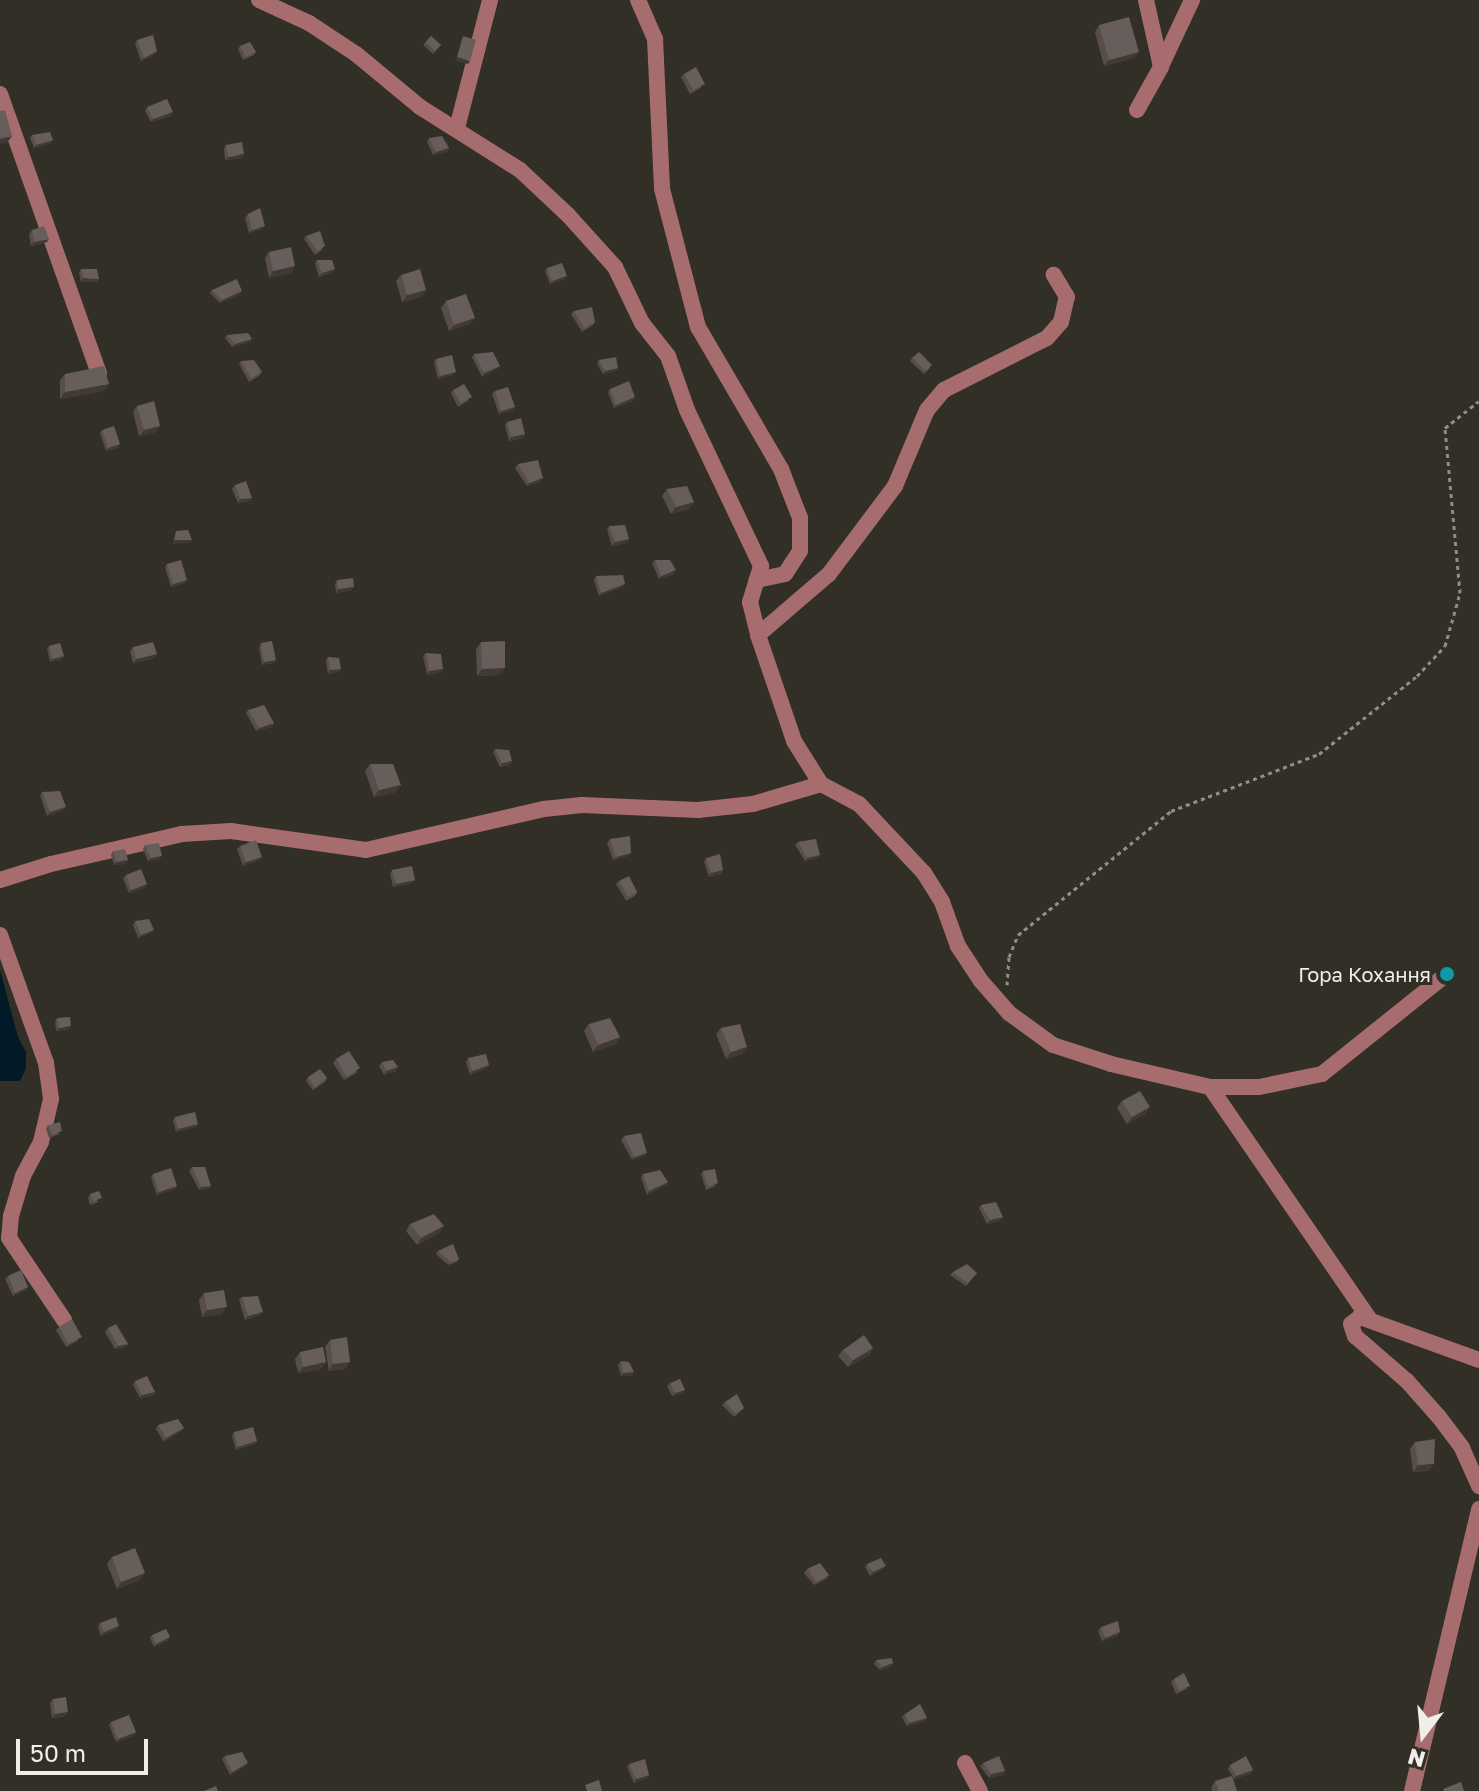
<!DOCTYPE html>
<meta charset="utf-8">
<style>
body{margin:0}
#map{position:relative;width:1479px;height:1791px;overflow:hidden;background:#312f26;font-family:"Golos Text",sans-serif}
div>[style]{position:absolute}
.water>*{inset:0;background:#021928}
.path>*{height:3px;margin-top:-1.5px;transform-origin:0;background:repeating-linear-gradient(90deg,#8f8d86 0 4px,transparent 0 8px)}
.minor>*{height:16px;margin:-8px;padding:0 8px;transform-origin:8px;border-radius:8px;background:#a76d6e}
.wall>*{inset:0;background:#574d4a}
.shaded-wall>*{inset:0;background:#413a34}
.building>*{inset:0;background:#675e5b}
.dots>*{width:22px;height:22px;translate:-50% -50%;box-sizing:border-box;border:4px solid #312f26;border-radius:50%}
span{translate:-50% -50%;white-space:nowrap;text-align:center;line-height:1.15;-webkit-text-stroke:6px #312f26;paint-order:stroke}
.poi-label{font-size:20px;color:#f0eee9}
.right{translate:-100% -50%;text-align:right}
.north{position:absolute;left:1383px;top:1695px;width:80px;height:80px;-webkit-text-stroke:6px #312f26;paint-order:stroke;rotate:196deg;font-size:22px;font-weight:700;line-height:32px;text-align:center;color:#f0eee9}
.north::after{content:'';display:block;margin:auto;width:28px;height:36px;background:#f0eee9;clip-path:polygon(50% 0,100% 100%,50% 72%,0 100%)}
.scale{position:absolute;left:16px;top:1739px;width:132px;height:36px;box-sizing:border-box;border:4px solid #f0eee9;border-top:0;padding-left:10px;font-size:24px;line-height:28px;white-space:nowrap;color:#f0eee9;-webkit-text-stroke:6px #312f26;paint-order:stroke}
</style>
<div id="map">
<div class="water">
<div style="clip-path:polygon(0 970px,18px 1037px,26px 1052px,26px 1068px,20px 1081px,0 1081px)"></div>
</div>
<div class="path">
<div style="left:1007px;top:985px;width:28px;rotate:-86deg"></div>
<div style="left:1009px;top:957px;width:24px;rotate:-68deg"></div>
<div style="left:1018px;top:935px;width:197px;rotate:-39deg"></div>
<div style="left:1171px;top:811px;width:159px;rotate:-21.1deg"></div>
<div style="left:1319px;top:754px;width:125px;rotate:-38.5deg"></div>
<div style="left:1417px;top:676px;width:41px;rotate:-47deg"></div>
<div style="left:1445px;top:646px;width:55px;rotate:-74.2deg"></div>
<div style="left:1460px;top:593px;width:166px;rotate:-95.2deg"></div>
<div style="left:1445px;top:428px;width:43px;rotate:-38.5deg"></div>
</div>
<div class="minor">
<div style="left:259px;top:0;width:55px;rotate:24.7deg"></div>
<div style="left:309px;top:23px;width:56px;rotate:33.4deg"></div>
<div style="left:356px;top:54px;width:83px;rotate:39.6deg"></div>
<div style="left:420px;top:107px;width:118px;rotate:32.2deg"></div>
<div style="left:520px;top:170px;width:66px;rotate:43.2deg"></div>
<div style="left:568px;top:215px;width:70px;rotate:47.9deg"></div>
<div style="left:615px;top:267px;width:62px;rotate:64.3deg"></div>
<div style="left:642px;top:323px;width:42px;rotate:51.8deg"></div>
<div style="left:668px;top:356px;width:57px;rotate:70.6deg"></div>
<div style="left:687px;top:410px;width:173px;rotate:64.6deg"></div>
<div style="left:761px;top:566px;width:38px;rotate:107deg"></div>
<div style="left:750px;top:602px;width:34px;rotate:76deg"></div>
<div style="left:758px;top:635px;width:112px;rotate:71.2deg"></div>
<div style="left:794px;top:741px;width:51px;rotate:57.9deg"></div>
<div style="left:821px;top:784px;width:43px;rotate:27.8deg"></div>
<div style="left:859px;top:804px;width:95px;rotate:46.7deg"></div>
<div style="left:924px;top:873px;width:34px;rotate:58deg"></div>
<div style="left:942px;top:902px;width:47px;rotate:70deg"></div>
<div style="left:958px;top:946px;width:42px;rotate:56.7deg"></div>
<div style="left:981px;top:981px;width:43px;rotate:48.8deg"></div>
<div style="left:1009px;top:1013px;width:54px;rotate:36deg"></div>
<div style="left:1053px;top:1045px;width:61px;rotate:18.1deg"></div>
<div style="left:1111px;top:1064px;width:102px;rotate:13.1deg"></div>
<div style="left:1210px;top:1087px;width:283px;rotate:55.5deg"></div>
<div style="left:638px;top:0;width:43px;rotate:66.4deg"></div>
<div style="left:655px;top:39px;width:150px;rotate:87.3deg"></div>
<div style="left:662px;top:189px;width:143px;rotate:75.4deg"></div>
<div style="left:698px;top:327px;width:164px;rotate:59.7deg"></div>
<div style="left:781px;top:469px;width:53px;rotate:68.8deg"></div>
<div style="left:800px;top:518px;width:33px;rotate:90deg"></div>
<div style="left:800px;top:551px;width:27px;rotate:123deg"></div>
<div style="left:785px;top:574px;width:29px;rotate:168deg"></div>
<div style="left:1161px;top:66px;width:73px;rotate:-64.8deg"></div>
<div style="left:0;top:94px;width:296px;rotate:70.5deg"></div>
<div style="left:1137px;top:110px;width:49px;rotate:-60.8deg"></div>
<div style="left:1161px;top:67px;width:69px;rotate:-102.6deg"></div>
<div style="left:457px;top:128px;width:132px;rotate:-75.5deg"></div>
<div style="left:758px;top:635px;width:94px;rotate:-40.7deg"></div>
<div style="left:829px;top:574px;width:110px;rotate:-53.1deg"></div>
<div style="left:895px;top:486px;width:82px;rotate:-67.2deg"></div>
<div style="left:927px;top:410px;width:26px;rotate:-50deg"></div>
<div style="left:944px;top:390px;width:115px;rotate:-26.8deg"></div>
<div style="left:1047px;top:338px;width:21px;rotate:-49deg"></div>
<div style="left:1061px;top:322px;width:26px;rotate:-77deg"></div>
<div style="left:1067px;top:297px;width:26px;rotate:-121deg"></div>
<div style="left:0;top:880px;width:53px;rotate:-17.4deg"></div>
<div style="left:51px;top:864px;width:134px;rotate:-12.9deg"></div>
<div style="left:182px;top:834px;width:49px;rotate:-3.5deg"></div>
<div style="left:231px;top:831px;width:136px;rotate:8deg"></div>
<div style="left:366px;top:850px;width:183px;rotate:-13deg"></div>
<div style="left:544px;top:809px;width:38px;rotate:-6deg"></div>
<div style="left:582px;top:805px;width:116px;rotate:2.5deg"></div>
<div style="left:698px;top:810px;width:55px;rotate:-6.2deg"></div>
<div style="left:753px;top:804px;width:71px;rotate:-16.4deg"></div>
<div style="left:0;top:935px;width:136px;rotate:70.2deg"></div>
<div style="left:46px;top:1063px;width:36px;rotate:82deg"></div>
<div style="left:51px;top:1099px;width:44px;rotate:103.1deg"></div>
<div style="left:41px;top:1142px;width:38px;rotate:118deg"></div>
<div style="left:23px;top:1176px;width:42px;rotate:106.7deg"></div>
<div style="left:11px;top:1216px;width:22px;rotate:95deg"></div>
<div style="left:9px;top:1238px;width:99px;rotate:56.1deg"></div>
<div style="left:1210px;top:1087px;width:49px"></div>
<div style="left:1259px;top:1087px;width:64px;rotate:-11.7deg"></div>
<div style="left:1322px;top:1074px;width:160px;rotate:-38.7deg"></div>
<div style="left:1479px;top:1360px;width:127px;rotate:-160.1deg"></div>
<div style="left:1360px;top:1317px;width:11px;rotate:142deg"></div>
<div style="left:1351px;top:1324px;width:13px;rotate:72deg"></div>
<div style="left:1355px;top:1336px;width:69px;rotate:40.9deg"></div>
<div style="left:1407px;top:1381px;width:48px;rotate:48.4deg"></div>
<div style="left:1439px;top:1417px;width:39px;rotate:53deg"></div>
<div style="left:1462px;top:1448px;width:42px;rotate:65.9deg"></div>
<div style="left:965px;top:1763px;width:32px;rotate:62deg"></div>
<div style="left:1412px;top:1791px;width:290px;rotate:-76.6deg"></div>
</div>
<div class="wall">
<div style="clip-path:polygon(1099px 25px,1134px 58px,1104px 66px,1095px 32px)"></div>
<div style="clip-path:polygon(431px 36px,441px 45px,433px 54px,423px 45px)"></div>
<div style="clip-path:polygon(137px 40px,157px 51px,154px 55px,141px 61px,135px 44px)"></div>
<div style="clip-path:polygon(240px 46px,256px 52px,254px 55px,243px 60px,238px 49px)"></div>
<div style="clip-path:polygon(684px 74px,702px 87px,690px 94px,681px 77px)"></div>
<div style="clip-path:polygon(147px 107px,171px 116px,151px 122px,145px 111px)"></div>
<div style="clip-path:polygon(32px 135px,53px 140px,51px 143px,34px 148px,30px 138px)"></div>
<div style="clip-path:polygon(429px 138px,449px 148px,447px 152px,433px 155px,427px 142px)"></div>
<div style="clip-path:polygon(226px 145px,242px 158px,225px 160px,224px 148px)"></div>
<div style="clip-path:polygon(248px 214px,262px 229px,249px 233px,245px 218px)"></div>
<div style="clip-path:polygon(32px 230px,47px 242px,31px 246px,29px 234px)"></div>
<div style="clip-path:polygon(306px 236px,323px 249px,315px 255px,304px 239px)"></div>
<div style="clip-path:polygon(269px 252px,291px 273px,269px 278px,265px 258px)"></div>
<div style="clip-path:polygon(317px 260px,332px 273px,319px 277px,315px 263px)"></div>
<div style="clip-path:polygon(547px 268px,565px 279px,550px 284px,545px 271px)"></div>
<div style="clip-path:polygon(81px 269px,99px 279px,97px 282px,81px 282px,79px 273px)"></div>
<div style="clip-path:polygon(401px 275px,426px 290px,421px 297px,402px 302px,396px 281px)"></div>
<div style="clip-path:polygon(212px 290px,240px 294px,220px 303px,210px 293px)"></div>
<div style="clip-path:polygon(446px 301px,470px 324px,449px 331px,441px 308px)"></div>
<div style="clip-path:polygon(574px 311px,595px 322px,593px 325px,582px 332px,571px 314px)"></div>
<div style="clip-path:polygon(227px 335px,252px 339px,250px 342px,232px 347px,225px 338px)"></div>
<div style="clip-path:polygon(474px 354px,500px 366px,497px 369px,482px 377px,472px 357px)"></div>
<div style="clip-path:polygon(912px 358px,930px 368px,924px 374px,910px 361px)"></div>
<div style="clip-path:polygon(436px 359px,453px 375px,438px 379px,434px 362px)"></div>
<div style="clip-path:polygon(599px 360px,618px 368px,616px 371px,603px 374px,597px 363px)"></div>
<div style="clip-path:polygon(241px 361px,262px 372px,259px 376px,249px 382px,239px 364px)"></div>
<div style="clip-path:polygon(65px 374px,109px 384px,104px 391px,60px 399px,60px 380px)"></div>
<div style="clip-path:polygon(610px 389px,633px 401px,614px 408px,608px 392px)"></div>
<div style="clip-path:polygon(453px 390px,469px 400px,458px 407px,451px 393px)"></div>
<div style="clip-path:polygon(495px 391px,513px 410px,499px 414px,492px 394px)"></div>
<div style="clip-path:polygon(137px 406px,156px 432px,139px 436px,133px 412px)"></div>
<div style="clip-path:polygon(507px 422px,525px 434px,523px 438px,509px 441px,505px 425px)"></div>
<div style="clip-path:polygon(102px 430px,120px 444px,117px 448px,106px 451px,100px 433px)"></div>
<div style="clip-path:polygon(518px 464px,541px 482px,527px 486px,515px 468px)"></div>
<div style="clip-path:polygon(235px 485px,252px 498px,250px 501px,238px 503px,232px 489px)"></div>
<div style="clip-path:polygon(667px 489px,694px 502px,689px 509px,671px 514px,662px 496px)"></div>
<div style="clip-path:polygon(609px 526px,629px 539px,627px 543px,612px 546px,607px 530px)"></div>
<div style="clip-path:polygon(655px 560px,674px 574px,659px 579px,652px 563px)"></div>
<div style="clip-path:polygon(167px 564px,187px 580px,185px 583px,171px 587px,165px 567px)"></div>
<div style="clip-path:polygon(596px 576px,623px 587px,599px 596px,594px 580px)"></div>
<div style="clip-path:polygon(337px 580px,352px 590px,336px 593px,335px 584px)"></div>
<div style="clip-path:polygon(481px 642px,500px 675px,477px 676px,476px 649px)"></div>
<div style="clip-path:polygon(261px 643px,276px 660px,273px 663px,262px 665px,259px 647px)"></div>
<div style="clip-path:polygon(49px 646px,64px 656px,61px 660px,50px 662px,47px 649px)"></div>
<div style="clip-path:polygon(133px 647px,157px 654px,154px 658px,133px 663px,130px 651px)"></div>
<div style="clip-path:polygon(426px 653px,441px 672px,427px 675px,423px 656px)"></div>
<div style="clip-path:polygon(328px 657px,341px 669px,338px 672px,328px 674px,326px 661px)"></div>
<div style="clip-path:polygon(248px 710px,274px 723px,272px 727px,256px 731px,246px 713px)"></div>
<div style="clip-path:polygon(495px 749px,510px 765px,500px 767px,493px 752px)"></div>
<div style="clip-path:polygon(370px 764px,396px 792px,374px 797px,365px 771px)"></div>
<div style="clip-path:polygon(42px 792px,63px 810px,47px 816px,40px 795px)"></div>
<div style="clip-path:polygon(610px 839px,631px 853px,628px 856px,613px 860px,607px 843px)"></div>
<div style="clip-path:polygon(798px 842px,820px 855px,817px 858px,805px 861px,795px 845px)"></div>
<div style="clip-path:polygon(145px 845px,159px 859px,148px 861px,143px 849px)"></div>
<div style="clip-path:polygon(240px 846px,259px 860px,243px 866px,237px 849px)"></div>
<div style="clip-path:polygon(113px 851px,126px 864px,114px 865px,111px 855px)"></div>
<div style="clip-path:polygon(706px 858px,723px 870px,721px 874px,709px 877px,704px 862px)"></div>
<div style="clip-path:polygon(392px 870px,415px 880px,412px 883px,393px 887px,390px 874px)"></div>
<div style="clip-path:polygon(126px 875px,147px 884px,144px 888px,129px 893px,123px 878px)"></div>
<div style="clip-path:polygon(619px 881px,637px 892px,635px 896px,626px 901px,616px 884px)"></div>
<div style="clip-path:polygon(135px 921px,151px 933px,138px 938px,133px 925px)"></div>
<div style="clip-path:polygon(57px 1018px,69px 1029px,56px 1031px,55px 1022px)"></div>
<div style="clip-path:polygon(589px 1024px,620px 1037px,616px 1044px,593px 1052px,584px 1031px)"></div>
<div style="clip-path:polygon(721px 1028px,742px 1054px,726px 1059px,716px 1034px)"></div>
<div style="clip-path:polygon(468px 1058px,489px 1065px,486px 1068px,470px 1075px,466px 1062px)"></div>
<div style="clip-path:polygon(336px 1059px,358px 1072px,344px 1080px,333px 1063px)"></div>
<div style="clip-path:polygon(382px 1062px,396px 1071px,384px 1075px,379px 1066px)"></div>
<div style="clip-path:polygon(308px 1077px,327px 1078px,325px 1082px,313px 1090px,306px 1081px)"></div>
<div style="clip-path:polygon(1122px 1101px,1145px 1114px,1127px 1124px,1117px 1108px)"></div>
<div style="clip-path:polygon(175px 1117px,198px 1124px,196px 1127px,176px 1132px,173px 1120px)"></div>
<div style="clip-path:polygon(48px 1125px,60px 1134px,49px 1138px,46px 1129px)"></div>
<div style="clip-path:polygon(624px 1136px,645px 1156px,632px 1160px,621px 1140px)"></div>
<div style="clip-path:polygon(192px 1167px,211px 1186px,209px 1189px,199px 1190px,189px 1171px)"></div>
<div style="clip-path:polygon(703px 1171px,716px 1186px,706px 1190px,701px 1174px)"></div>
<div style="clip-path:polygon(153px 1174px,177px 1186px,175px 1189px,157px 1195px,151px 1178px)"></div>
<div style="clip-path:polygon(643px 1174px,668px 1182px,666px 1185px,647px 1195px,641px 1178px)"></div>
<div style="clip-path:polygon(90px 1194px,99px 1202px,90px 1205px,88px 1198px)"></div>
<div style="clip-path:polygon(981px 1205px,1003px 1217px,1000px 1221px,987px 1224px,979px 1208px)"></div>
<div style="clip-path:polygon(410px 1224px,439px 1233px,417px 1245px,406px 1231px)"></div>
<div style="clip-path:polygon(438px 1251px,459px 1259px,457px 1262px,448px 1265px,436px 1254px)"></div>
<div style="clip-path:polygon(953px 1272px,977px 1273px,966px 1286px,950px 1275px)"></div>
<div style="clip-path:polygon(8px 1276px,28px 1287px,26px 1290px,13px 1296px,5px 1279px)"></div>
<div style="clip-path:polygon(204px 1293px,222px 1314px,202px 1317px,199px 1300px)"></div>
<div style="clip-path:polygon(242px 1297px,260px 1315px,245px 1320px,239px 1300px)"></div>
<div style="clip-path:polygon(59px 1327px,79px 1340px,66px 1347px,56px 1330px)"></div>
<div style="clip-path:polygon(108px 1328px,128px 1344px,125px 1348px,115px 1349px,105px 1332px)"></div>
<div style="clip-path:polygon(330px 1340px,350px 1362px,345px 1369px,329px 1371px,325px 1347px)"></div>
<div style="clip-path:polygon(873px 1348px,869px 1355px,848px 1367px,838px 1356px,843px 1350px)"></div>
<div style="clip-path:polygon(300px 1352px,326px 1362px,321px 1369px,298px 1373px,295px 1359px)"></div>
<div style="clip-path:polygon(621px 1361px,634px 1372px,631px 1376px,621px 1376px,618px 1365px)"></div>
<div style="clip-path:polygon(135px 1381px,155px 1392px,153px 1396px,140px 1398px,133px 1385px)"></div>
<div style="clip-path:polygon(670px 1383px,683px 1393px,672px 1396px,667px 1386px)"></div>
<div style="clip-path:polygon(725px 1402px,744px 1408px,734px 1417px,722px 1405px)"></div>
<div style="clip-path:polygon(158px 1425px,184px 1428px,181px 1431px,164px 1442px,156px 1429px)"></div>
<div style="clip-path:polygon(234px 1432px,257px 1441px,255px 1444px,236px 1450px,232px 1436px)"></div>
<div style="clip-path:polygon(1415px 1442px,1429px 1471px,1413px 1472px,1410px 1449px)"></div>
<div style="clip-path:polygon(112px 1557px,140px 1580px,117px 1589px,107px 1564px)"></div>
<div style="clip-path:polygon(867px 1564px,883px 1569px,870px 1576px,865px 1567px)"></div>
<div style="clip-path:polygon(807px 1569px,829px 1575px,826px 1579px,814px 1585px,804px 1573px)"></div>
<div style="clip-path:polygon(100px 1623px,117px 1629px,101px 1636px,98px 1627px)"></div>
<div style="clip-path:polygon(1101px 1627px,1118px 1636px,1102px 1641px,1098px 1631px)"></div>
<div style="clip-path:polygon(152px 1635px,168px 1640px,154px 1647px,150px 1638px)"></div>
<div style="clip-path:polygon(876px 1660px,893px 1663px,891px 1667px,880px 1670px,874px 1664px)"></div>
<div style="clip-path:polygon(1174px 1679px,1187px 1689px,1176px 1694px,1171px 1682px)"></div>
<div style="clip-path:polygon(53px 1699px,66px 1716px,52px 1718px,50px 1703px)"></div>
<div style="clip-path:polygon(905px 1714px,925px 1721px,907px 1726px,902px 1717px)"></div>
<div style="clip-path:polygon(111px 1722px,136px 1732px,133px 1736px,116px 1742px,109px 1725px)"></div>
<div style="clip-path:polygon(225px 1756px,245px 1766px,230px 1775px,222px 1759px)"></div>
<div style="clip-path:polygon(983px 1763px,1005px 1771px,1003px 1775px,989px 1778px,980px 1766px)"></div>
<div style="clip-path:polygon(629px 1764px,649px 1775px,647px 1778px,634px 1783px,627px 1767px)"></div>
<div style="clip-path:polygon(1230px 1765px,1253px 1770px,1250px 1774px,1234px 1779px,1228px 1769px)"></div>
<div style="clip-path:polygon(1215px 1781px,1237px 1791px,1212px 1791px,1211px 1788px)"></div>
</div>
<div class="shaded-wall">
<div style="clip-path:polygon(157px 51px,154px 55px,141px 61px,144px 58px)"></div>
<div style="clip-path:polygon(1139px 52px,1134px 58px,1104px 66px,1109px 60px)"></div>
<div style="clip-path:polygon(457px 57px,470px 61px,468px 64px,455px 61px)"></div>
<div style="clip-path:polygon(173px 112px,171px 116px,151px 122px,153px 119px)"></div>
<div style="clip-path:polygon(12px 136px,7px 143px,0 144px,0 139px)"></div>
<div style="clip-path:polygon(53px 140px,51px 143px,34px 148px,36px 145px)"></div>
<div style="clip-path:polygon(449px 148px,447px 152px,433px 155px,436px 152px)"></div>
<div style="clip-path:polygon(244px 154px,242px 158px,225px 160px,228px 157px)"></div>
<div style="clip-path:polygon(265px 226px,262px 229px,249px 233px,252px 230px)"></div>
<div style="clip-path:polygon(49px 239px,47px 242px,31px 246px,34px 242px)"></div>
<div style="clip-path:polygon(295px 266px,291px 273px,269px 278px,273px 271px)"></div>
<div style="clip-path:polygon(335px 269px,332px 273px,319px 277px,322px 273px)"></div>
<div style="clip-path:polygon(567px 276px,565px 279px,550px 284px,552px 281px)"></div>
<div style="clip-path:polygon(83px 278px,99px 279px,97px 282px,81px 282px)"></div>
<div style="clip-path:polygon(426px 290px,421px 297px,402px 302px,407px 295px)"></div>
<div style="clip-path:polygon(242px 291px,240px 294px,220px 303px,222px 300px)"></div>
<div style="clip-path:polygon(475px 318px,470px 324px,449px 331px,454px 325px)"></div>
<div style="clip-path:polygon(252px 339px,250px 342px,232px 347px,235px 344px)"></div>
<div style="clip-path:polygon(500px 366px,497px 369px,482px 377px,484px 373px)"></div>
<div style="clip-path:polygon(618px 368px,616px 371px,603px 374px,605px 371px)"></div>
<div style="clip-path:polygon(456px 372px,453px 375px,438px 379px,440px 376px)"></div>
<div style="clip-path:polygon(109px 384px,104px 391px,60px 399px,65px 392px)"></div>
<div style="clip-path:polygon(635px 397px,633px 401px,614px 408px,616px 405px)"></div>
<div style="clip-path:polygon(515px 407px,513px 410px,499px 414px,501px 411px)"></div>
<div style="clip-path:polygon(160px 426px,156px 432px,139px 436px,144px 430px)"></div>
<div style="clip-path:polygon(525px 434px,523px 438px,509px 441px,511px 437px)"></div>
<div style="clip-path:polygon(120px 444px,117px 448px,106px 451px,108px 448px)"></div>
<div style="clip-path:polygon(543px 478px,541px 482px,527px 486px,529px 483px)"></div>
<div style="clip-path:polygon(252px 498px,250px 501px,238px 503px,240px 499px)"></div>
<div style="clip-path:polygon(694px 502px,689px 509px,671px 514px,676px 507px)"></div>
<div style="clip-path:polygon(629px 539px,627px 543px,612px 546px,615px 542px)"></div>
<div style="clip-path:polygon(174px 540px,192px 540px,189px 543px,172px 544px)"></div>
<div style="clip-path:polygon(676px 570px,674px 574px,659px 579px,661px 576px)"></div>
<div style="clip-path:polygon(187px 580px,185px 583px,171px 587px,173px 584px)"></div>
<div style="clip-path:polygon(625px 584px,623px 587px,599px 596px,601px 593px)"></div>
<div style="clip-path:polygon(354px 587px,352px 590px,336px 593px,338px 589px)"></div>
<div style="clip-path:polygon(157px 654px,154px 658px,133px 663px,136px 659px)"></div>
<div style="clip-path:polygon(64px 656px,61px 660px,50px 662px,52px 659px)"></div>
<div style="clip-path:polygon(276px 660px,273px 663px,262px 665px,264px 662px)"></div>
<div style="clip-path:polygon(505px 668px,500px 675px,477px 676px,482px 669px)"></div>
<div style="clip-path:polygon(341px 669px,338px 672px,328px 674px,330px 670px)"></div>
<div style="clip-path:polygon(443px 669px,441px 672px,427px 675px,429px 671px)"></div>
<div style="clip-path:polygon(274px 723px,272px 727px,256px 731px,259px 728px)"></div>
<div style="clip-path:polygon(512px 761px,510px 765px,500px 767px,502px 763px)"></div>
<div style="clip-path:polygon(401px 785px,396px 792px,374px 797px,379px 790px)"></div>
<div style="clip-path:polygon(66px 807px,63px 810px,47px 816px,50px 812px)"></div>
<div style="clip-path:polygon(631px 853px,628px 856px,613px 860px,616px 857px)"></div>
<div style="clip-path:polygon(820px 855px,817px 858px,805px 861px,807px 858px)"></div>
<div style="clip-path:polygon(162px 856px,159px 859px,148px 861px,151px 858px)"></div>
<div style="clip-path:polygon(262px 857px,259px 860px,243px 866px,246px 862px)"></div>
<div style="clip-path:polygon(128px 860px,126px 864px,114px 865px,116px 862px)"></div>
<div style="clip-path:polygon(723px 870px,721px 874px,709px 877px,711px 873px)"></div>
<div style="clip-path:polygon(415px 880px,412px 883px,393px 887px,396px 884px)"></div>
<div style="clip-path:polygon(147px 884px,144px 888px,129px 893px,131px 890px)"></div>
<div style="clip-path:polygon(154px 930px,151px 933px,138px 938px,141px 935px)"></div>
<div style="clip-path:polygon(71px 1026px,69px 1029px,56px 1031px,59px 1028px)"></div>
<div style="clip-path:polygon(620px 1037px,616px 1044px,593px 1052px,598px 1045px)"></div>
<div style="clip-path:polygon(747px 1047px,742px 1054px,726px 1059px,731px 1052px)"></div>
<div style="clip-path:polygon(489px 1065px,486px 1068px,470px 1075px,472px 1071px)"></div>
<div style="clip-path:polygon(398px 1067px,396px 1071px,384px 1075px,386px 1071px)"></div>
<div style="clip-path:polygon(1150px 1107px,1145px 1114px,1127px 1124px,1132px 1117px)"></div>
<div style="clip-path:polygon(198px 1124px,196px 1127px,176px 1132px,178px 1129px)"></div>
<div style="clip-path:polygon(647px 1153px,645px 1156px,632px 1160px,634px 1157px)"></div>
<div style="clip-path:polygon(668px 1182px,666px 1185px,647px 1195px,649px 1191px)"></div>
<div style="clip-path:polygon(177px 1186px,175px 1189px,157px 1195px,159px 1192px)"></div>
<div style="clip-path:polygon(211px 1186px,209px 1189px,199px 1190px,201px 1187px)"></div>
<div style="clip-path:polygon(1003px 1217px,1000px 1221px,987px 1224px,990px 1220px)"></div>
<div style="clip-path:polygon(444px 1226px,439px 1233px,417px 1245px,421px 1238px)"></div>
<div style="clip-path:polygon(28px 1287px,26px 1290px,13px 1296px,15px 1293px)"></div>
<div style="clip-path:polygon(227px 1307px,222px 1314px,202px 1317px,207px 1310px)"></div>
<div style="clip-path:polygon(263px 1312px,260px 1315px,245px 1320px,248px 1316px)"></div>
<div style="clip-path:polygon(128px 1344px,125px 1348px,115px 1349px,118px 1346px)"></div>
<div style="clip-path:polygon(873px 1348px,869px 1355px,848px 1367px,853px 1360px)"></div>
<div style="clip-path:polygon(326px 1362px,321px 1369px,298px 1373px,303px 1367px)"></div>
<div style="clip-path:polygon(350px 1362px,345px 1369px,329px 1371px,333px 1364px)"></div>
<div style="clip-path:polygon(634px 1372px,631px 1376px,621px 1376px,623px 1373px)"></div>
<div style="clip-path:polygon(685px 1390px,683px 1393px,672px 1396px,675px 1393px)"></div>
<div style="clip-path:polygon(155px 1392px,153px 1396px,140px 1398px,142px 1395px)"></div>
<div style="clip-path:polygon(184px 1428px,181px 1431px,164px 1442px,166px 1438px)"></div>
<div style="clip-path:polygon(257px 1441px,255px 1444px,236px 1450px,238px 1447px)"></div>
<div style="clip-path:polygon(1434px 1464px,1429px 1471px,1413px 1472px,1418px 1465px)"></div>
<div style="clip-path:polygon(886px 1566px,883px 1569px,870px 1576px,873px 1572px)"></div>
<div style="clip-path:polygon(145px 1573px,140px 1580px,117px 1589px,121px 1582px)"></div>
<div style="clip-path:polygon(119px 1626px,117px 1629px,101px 1636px,104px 1632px)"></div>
<div style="clip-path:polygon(1120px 1632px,1118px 1636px,1102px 1641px,1105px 1638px)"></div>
<div style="clip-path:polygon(170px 1637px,168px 1640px,154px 1647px,156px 1644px)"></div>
<div style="clip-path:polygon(893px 1663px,891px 1667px,880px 1670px,882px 1667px)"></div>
<div style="clip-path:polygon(68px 1712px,66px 1716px,52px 1718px,55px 1714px)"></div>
<div style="clip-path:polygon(927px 1718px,925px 1721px,907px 1726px,909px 1723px)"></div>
<div style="clip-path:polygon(136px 1732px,133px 1736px,116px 1742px,118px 1739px)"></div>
<div style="clip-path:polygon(248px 1763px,245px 1766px,230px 1775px,232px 1772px)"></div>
<div style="clip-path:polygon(1253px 1770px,1250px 1774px,1234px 1779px,1236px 1776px)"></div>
<div style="clip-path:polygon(1005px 1771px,1003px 1775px,989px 1778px,991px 1774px)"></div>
<div style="clip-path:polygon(649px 1775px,647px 1778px,634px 1783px,636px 1779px)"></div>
</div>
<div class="building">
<div style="clip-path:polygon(1129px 17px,1139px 52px,1109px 60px,1099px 25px)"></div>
<div style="clip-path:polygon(153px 35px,157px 51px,144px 58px,137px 40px)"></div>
<div style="clip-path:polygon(431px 36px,441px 45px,435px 51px,426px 42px)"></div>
<div style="clip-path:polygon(463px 36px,476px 40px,470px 61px,457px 57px)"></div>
<div style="clip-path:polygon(250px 42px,256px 52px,246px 57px,240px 46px)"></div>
<div style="clip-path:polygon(696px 67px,705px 84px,693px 90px,684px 74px)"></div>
<div style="clip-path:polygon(167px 99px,173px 112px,153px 119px,147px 107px)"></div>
<div style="clip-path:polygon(5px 110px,12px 136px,0 139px,0 111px)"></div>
<div style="clip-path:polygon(50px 132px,53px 140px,36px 145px,32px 135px)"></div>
<div style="clip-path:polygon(442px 136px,449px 148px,436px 152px,429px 138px)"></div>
<div style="clip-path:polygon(242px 142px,244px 154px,228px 157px,226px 145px)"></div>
<div style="clip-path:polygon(260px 208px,265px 226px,252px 230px,248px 214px)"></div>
<div style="clip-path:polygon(44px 226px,49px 239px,34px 242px,32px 230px)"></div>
<div style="clip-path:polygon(320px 231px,325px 246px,318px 251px,306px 236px)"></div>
<div style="clip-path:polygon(291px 247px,295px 266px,273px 271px,269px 252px)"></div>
<div style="clip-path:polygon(317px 260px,332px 260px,335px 269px,322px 273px)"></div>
<div style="clip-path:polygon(562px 263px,567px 276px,552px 281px,547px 268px)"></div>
<div style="clip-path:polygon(81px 269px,97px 269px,99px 279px,83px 278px)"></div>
<div style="clip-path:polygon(420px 269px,426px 290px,407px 295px,401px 275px)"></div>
<div style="clip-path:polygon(237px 279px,242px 291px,222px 300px,212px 290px)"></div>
<div style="clip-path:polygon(466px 294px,475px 318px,454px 325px,446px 301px)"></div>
<div style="clip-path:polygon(592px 307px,595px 322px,584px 328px,574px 311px)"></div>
<div style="clip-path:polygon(248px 333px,252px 339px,235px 344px,227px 335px)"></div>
<div style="clip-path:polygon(493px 352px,500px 366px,484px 373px,474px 354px)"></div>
<div style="clip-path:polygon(919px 352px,932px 365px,926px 371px,912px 358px)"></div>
<div style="clip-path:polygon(452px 355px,456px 372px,440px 376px,436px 359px)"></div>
<div style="clip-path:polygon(616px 357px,618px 368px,605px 371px,599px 360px)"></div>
<div style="clip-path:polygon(254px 360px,262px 372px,251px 378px,241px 361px)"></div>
<div style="clip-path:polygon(104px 366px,109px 384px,65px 392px,65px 374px)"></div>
<div style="clip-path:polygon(629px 381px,635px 397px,616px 405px,610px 389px)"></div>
<div style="clip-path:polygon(464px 384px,472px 397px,461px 403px,453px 390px)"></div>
<div style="clip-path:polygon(508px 387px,515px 407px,501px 411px,495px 391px)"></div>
<div style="clip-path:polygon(154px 401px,160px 426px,144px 430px,137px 406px)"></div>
<div style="clip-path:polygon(521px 418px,525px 434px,511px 437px,507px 422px)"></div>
<div style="clip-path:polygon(114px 426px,120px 444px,108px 448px,102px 430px)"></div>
<div style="clip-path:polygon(538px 460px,543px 478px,529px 483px,518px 464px)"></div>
<div style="clip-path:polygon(246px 481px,252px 498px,240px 499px,235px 485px)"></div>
<div style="clip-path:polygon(687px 486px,694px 502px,676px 507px,667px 489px)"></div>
<div style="clip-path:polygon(625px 525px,629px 539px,615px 542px,609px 526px)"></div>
<div style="clip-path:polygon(188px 530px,192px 540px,174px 540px,176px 531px)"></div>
<div style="clip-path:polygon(181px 560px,187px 580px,173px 584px,167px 564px)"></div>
<div style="clip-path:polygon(655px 560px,670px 560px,676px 570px,661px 576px)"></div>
<div style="clip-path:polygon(623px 575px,625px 584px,601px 593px,596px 576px)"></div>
<div style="clip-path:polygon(353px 578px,354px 587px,338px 589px,337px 580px)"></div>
<div style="clip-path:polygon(272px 641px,276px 660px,264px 662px,261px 643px)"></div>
<div style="clip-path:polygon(505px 641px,505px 668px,482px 669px,481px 642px)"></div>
<div style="clip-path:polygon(153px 642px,157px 654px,136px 659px,133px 647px)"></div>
<div style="clip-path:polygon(60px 643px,64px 656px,52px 659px,49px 646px)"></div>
<div style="clip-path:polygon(426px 653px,441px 654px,443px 669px,429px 671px)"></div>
<div style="clip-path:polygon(328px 657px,339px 658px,341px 669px,330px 670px)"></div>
<div style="clip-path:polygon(264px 705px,274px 723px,259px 728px,248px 710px)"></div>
<div style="clip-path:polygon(495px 749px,509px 750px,512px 761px,502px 763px)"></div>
<div style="clip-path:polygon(370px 764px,393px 764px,401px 785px,379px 790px)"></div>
<div style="clip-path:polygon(60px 791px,66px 807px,50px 812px,42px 792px)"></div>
<div style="clip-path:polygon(630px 836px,631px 853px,616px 857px,610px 839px)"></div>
<div style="clip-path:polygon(816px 839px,820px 855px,807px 858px,798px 842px)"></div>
<div style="clip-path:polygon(256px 840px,262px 857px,246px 862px,240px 846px)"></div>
<div style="clip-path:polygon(159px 843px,162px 856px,151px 858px,145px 845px)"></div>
<div style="clip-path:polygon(125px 849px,128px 860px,116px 862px,113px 851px)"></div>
<div style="clip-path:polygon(720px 854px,723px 870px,711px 873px,706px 858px)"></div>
<div style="clip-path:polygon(412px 866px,415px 880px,396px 884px,392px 870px)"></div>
<div style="clip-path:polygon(141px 869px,147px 884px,131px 890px,126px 875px)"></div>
<div style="clip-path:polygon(629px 876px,637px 892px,628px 897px,619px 881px)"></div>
<div style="clip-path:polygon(149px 919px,154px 930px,141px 935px,135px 921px)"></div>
<div style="clip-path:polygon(70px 1017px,71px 1026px,59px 1028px,57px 1018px)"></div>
<div style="clip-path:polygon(610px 1018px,620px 1037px,598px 1045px,589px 1024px)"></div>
<div style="clip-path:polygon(740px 1024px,747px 1047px,731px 1052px,721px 1028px)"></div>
<div style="clip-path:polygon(349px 1051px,360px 1068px,347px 1077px,336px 1059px)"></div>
<div style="clip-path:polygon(486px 1054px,489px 1065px,472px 1071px,468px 1058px)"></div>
<div style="clip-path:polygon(393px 1060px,398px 1067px,386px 1071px,382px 1062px)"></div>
<div style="clip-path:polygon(320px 1069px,327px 1078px,315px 1087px,308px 1077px)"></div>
<div style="clip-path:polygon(1140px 1091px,1150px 1107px,1132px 1117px,1122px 1101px)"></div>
<div style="clip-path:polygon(195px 1112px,198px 1124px,178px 1129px,175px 1117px)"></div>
<div style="clip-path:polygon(60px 1122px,62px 1131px,52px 1135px,48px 1125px)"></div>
<div style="clip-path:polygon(641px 1133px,647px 1153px,634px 1157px,624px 1136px)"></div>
<div style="clip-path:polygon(192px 1167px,205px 1167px,211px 1186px,201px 1187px)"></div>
<div style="clip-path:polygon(171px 1168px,177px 1186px,159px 1192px,153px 1174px)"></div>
<div style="clip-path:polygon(715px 1169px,718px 1183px,708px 1187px,703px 1171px)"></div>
<div style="clip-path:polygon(660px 1170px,668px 1182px,649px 1191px,643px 1174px)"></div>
<div style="clip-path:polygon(99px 1191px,102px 1198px,93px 1201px,90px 1194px)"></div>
<div style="clip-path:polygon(996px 1202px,1003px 1217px,990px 1220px,981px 1205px)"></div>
<div style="clip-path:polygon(434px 1214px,444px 1226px,421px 1238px,410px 1224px)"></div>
<div style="clip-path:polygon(453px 1244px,459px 1259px,451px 1262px,438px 1251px)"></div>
<div style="clip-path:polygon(967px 1264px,977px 1273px,968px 1283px,953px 1272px)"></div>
<div style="clip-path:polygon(21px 1270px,28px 1287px,15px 1293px,8px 1276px)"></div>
<div style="clip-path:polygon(224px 1290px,227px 1307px,207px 1310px,204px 1293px)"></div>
<div style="clip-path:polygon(258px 1296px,263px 1312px,248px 1316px,242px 1297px)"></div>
<div style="clip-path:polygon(72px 1319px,82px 1337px,68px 1344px,59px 1327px)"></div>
<div style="clip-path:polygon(116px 1324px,128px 1344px,118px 1346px,108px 1328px)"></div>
<div style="clip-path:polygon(864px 1335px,873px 1348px,853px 1360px,843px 1350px)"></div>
<div style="clip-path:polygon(347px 1337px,350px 1362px,333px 1364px,330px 1340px)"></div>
<div style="clip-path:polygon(323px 1347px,326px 1362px,303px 1367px,300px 1352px)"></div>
<div style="clip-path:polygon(621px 1361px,629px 1362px,634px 1372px,623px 1373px)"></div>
<div style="clip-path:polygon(147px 1376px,155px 1392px,142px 1395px,135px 1381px)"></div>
<div style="clip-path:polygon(680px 1379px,685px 1390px,675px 1393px,670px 1383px)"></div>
<div style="clip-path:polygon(737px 1394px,744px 1408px,736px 1414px,725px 1402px)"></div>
<div style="clip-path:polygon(178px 1419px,184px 1428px,166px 1438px,158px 1425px)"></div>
<div style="clip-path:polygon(253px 1427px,257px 1441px,238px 1447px,234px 1432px)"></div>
<div style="clip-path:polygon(1435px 1439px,1434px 1464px,1418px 1465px,1415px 1442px)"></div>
<div style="clip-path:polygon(135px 1548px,145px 1573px,121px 1582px,112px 1557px)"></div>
<div style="clip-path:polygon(881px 1558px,886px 1566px,873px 1572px,867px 1564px)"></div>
<div style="clip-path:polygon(820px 1563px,829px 1575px,816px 1582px,807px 1569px)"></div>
<div style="clip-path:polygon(116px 1617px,119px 1626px,104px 1632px,100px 1623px)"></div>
<div style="clip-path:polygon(1118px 1621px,1120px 1632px,1105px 1638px,1101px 1627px)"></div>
<div style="clip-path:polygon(166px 1629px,170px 1637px,156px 1644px,152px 1635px)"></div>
<div style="clip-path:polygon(892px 1658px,893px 1663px,882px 1667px,876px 1660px)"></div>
<div style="clip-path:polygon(1184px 1673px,1190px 1686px,1179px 1691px,1174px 1679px)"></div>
<div style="clip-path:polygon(66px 1697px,68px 1712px,55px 1714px,53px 1699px)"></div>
<div style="clip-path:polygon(920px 1704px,927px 1718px,909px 1723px,905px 1714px)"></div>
<div style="clip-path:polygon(129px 1715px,136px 1732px,118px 1739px,111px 1722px)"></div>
<div style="clip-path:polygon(242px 1752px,248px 1763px,232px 1772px,225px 1756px)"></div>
<div style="clip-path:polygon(999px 1756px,1005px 1771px,991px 1774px,983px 1763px)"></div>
<div style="clip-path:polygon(1246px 1756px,1253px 1770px,1236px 1776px,1230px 1765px)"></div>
<div style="clip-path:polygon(645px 1759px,649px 1775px,636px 1779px,629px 1764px)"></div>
<div style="clip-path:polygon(1232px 1776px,1237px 1791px,1219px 1791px,1215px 1781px)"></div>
<div style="clip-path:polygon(599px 1780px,602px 1791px,587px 1791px,585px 1785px)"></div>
<div style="clip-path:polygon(1461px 1782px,1464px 1791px,1444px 1791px,1443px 1789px)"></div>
<div style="clip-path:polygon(216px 1786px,218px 1791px,204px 1791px)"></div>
</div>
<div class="dots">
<div style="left:1447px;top:974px;background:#0f9aa8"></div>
</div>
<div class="poi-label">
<span class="right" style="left:1431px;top:974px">Гора Кохання</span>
</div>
<div class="north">N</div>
<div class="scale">50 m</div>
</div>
